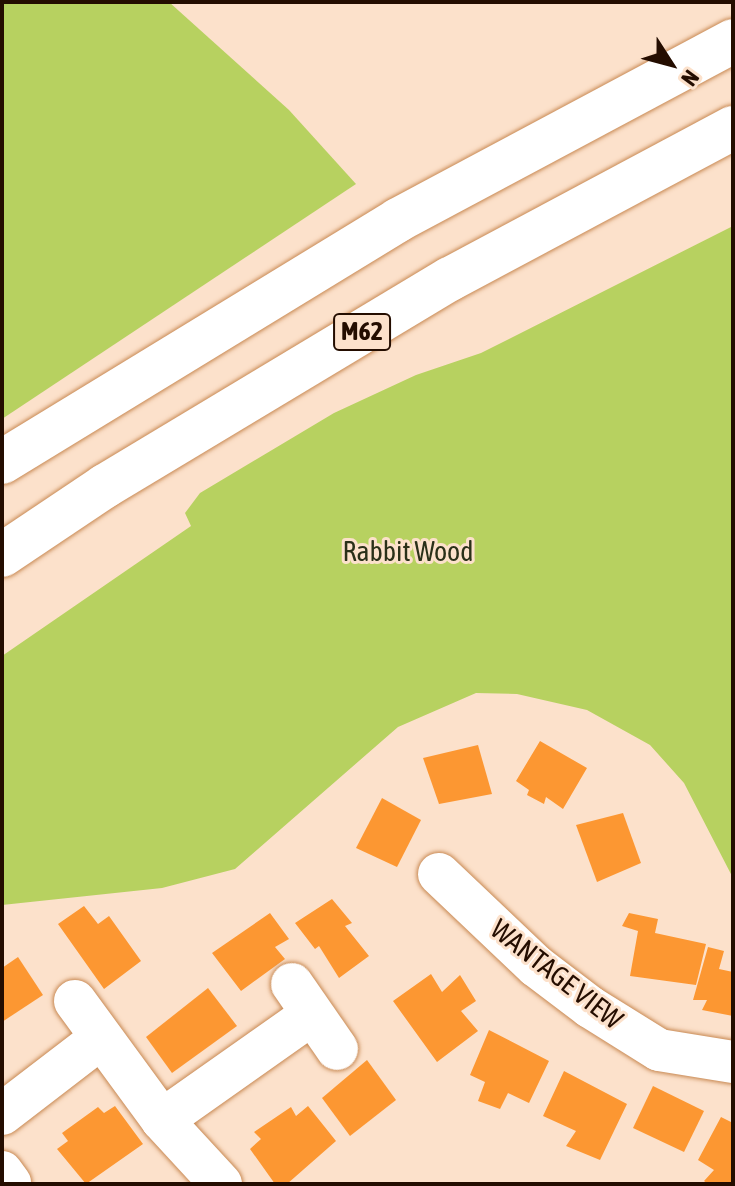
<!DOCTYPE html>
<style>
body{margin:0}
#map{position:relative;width:735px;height:1186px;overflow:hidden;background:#fce1cb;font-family:"Asap Condensed",sans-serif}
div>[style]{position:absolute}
.green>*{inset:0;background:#b7d160}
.building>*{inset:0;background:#fc9732}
.roads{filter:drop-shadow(0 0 2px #c88953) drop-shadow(0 0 2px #c88953)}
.minor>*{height:42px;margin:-21px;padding:0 21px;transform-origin:21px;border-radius:21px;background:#fff}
.motorway>*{height:44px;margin:-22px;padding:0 22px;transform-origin:22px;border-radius:22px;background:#fff}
span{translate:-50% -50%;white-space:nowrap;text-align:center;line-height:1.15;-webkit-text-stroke:6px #fce1cb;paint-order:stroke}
.shield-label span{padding:2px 6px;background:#fce1cb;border:2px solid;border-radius:6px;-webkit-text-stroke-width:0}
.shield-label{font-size:26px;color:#240d00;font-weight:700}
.park-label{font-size:28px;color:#2a3019}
.street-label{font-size:28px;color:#240d00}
.frame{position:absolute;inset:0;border:4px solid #240d00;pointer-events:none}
.north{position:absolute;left:631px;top:24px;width:80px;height:80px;-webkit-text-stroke:6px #fce1cb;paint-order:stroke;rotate:126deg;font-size:22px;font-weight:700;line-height:32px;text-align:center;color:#240d00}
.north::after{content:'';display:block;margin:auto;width:28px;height:36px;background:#240d00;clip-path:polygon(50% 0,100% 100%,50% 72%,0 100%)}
</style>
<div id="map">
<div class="green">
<div style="clip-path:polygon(2px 2px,169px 2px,289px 110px,356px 184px,2px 419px)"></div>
<div style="clip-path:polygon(733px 226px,733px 878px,684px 783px,650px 745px,587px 710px,517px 694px,476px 693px,398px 727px,235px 869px,162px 888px,2px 905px,2px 656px,191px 526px,185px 513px,200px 493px,334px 413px,416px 375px,481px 353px)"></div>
</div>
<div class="building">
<div style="clip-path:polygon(540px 741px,587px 768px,563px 809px,546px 797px,544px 804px,527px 795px,529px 790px,516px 781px)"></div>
<div style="clip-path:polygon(478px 745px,492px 794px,439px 804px,423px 758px)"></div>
<div style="clip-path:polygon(382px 798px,421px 820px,397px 867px,356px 848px)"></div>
<div style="clip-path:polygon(623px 813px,641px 863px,597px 882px,576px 825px)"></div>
<div style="clip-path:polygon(332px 899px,352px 923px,345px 926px,369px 956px,339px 978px,319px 946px,315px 949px,295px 923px)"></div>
<div style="clip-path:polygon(84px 906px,98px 924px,109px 916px,141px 961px,104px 989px,58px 924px)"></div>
<div style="clip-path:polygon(270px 913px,289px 939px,275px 947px,285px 959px,241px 991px,212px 953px)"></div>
<div style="clip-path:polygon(629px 913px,658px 919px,655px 933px,706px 944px,696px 985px,630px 976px,638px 931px,622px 926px)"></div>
<div style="clip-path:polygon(708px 947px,724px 951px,719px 969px,733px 972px,733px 1016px,702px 1010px,707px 1000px,693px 1000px)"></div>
<div style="clip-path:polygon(18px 957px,43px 995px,2px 1022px,2px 968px)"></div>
<div style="clip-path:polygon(431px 974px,442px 992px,460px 975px,476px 1001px,461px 1011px,478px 1031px,437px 1062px,393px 1001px)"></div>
<div style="clip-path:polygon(208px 988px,237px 1026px,172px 1073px,146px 1037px)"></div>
<div style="clip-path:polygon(489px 1030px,549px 1061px,529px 1103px,508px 1093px,500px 1109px,478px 1101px,485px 1082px,470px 1075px)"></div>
<div style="clip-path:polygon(367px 1060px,396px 1100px,350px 1136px,322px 1098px)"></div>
<div style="clip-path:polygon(564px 1071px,627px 1104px,600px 1160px,566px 1146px,576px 1131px,543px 1116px)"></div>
<div style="clip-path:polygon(653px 1086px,704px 1111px,684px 1152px,633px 1128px)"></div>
<div style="clip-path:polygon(115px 1106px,143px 1144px,86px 1184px,57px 1149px,68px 1141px,62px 1133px,98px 1107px,104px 1113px)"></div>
<div style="clip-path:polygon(308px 1106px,336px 1141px,287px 1184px,275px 1184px,250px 1149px,261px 1139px,254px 1132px,291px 1107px,296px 1116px)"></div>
<div style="clip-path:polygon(721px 1117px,733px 1123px,733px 1184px,708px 1184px,704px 1181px,714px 1170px,698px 1160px)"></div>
</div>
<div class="roads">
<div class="minor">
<div style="left:439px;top:874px;width:134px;rotate:43.5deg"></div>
<div style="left:536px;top:966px;width:68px;rotate:37.2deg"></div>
<div style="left:590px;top:1007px;width:81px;rotate:31.9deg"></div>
<div style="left:659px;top:1050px;width:75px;rotate:9.2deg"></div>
<div style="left:292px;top:984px;width:79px;rotate:55.3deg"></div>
<div style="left:75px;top:1001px;width:147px;rotate:53.8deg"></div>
<div style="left:162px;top:1120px;width:87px;rotate:47.3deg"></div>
<div style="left:2px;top:1114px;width:125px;rotate:-37.5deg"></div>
<div style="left:162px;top:1120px;width:182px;rotate:-35.2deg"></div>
<div style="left:2px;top:1172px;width:14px;rotate:54deg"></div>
</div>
<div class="motorway">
<div style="left:2px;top:462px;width:464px;rotate:-31.4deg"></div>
<div style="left:398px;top:220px;width:380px;rotate:-28.1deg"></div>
<div style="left:2px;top:555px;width:124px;rotate:-33.8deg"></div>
<div style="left:105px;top:486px;width:402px;rotate:-31deg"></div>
<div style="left:450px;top:279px;width:321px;rotate:-28.1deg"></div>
</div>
</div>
<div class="shield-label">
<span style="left:362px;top:332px">M62</span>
</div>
<div class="park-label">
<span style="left:408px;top:551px">Rabbit Wood</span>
</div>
<div class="street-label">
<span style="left:557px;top:974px;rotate:38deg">WANTAGE VIEW</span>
</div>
<div class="frame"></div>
<div class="north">N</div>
</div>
